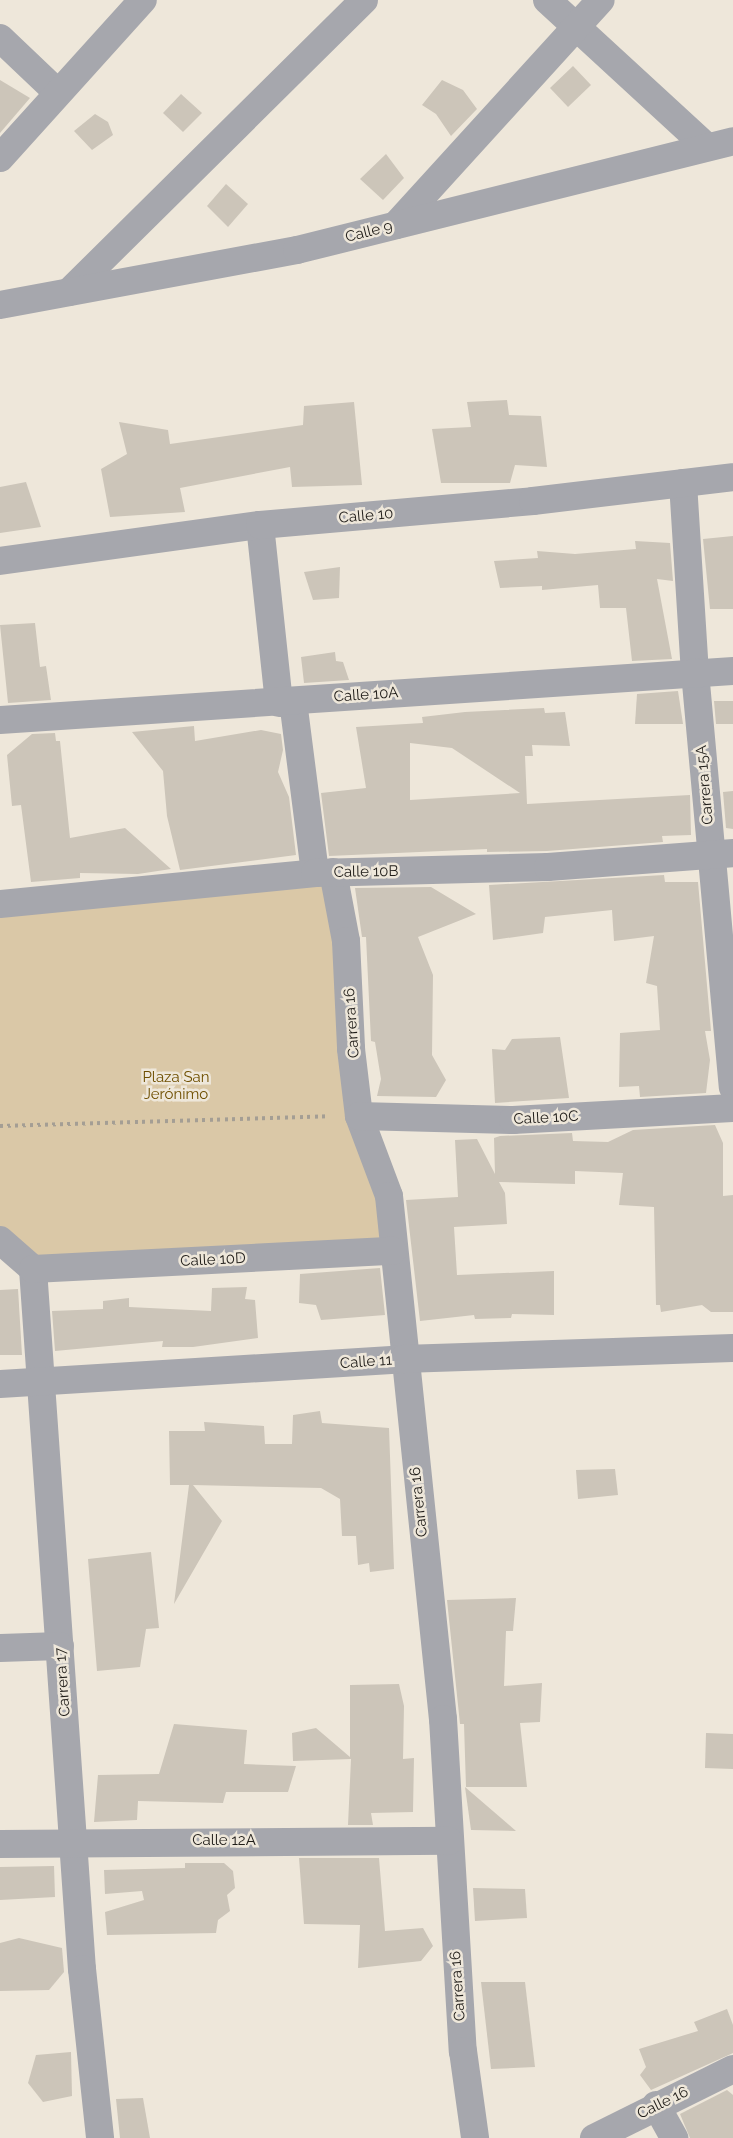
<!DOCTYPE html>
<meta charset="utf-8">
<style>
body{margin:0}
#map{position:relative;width:733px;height:2138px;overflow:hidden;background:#eee7da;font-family:Raleway,sans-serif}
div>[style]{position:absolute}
.green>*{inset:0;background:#dac8a7}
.building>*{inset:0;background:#ccc5b9}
.path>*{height:4px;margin-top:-2px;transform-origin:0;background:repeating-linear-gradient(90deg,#a49e94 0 3px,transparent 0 7.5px)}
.street>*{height:28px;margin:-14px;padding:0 14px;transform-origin:14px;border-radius:14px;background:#a6a7ad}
span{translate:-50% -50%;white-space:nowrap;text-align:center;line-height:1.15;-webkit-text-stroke:5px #eee7da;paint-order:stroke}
.street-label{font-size:15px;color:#1f1c18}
.park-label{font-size:15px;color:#6f4f00}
</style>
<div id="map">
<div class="green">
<div style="clip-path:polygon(330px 878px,391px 1251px,39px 1267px,0 1233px,0 908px)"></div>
</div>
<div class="building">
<div style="clip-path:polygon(573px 66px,591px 85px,568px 107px,550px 88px)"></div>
<div style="clip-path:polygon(0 80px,30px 98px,0 133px)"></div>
<div style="clip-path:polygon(442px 80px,463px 90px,477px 109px,451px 136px,436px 114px,422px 105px)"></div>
<div style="clip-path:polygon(181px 94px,202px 113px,183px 132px,163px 113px)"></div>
<div style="clip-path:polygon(95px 114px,108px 122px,113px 135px,92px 150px,74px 131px)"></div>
<div style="clip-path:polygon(386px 154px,404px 178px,383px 200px,360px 179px)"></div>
<div style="clip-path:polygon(226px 184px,248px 204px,228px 227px,207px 206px)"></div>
<div style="clip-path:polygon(507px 400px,509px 415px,541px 416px,547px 467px,515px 465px,510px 483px,441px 483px,432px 429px,471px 427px,467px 402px)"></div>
<div style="clip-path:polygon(354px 402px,362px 485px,292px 487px,290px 467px,180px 488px,185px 512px,110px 517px,101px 469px,127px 454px,119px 422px,168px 430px,170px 444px,303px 425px,304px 406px)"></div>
<div style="clip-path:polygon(26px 482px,41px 527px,0 533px,0 487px)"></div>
<div style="clip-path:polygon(733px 536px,733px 609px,710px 609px,703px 539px)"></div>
<div style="clip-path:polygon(635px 541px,670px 543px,673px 581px,657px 579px,672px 659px,632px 661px,626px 608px,600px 608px,598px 585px,542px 590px,542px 586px,500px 588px,494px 561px,538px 558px,537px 551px,575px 554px,636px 549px)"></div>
<div style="clip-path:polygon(340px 567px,339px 598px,313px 600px,304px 572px)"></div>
<div style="clip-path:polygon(35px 623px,40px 667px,46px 666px,51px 700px,8px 703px,0 625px)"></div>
<div style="clip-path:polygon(335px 652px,336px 661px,343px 662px,349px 680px,304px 683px,301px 657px)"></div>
<div style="clip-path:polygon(678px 691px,683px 724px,635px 724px,637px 694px)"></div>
<div style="clip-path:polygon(714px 701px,733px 701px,733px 724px,716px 724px)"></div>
<div style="clip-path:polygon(evenodd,544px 708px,545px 713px,565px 712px,570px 746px,532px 745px,533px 756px,525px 756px,527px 804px,690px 795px,691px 835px,662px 836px,663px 842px,547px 851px,487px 852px,487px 849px,329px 856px,321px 793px,366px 788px,356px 727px,423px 723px,422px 717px,465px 712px,544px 708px,410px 743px,452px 748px,520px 793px,410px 800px,410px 743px)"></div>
<div style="clip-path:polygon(194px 726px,195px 741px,261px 730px,281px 734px,283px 750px,278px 772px,289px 797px,296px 855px,180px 870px,167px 816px,163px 771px,132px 732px)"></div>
<div style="clip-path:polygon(55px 733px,56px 741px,60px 741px,70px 838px,125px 828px,171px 869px,138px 874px,80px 873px,80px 878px,31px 882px,21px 805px,12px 806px,7px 755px,32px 734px)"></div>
<div style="clip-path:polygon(733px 791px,733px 829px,726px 828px,723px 792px)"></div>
<div style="clip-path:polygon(664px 875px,665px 882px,698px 882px,711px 1031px,705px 1031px,710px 1060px,706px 1093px,640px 1097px,639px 1086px,619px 1087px,620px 1033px,660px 1030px,657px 986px,646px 983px,654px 936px,614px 941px,612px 910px,545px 917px,543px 933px,493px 940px,489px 885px)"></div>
<div style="clip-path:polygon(431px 887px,476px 914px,418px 937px,433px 975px,432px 1055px,446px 1080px,436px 1097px,377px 1096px,381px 1079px,375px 1042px,371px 1041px,366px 937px,362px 937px,355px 888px)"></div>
<div style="clip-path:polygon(560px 1037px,569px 1098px,495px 1103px,492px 1049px,505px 1050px,512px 1039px)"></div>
<div style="clip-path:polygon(715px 1125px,723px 1143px,723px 1196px,733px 1195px,733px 1312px,711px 1312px,702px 1305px,661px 1312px,660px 1305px,656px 1305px,654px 1207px,619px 1205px,623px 1173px,575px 1171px,575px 1184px,499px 1182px,505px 1193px,507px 1224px,454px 1227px,457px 1275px,554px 1271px,554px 1315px,512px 1314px,511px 1318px,475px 1319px,474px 1315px,420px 1321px,406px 1200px,458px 1197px,455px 1140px,477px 1139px,495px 1174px,494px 1138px,500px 1136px,572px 1133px,573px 1141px,608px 1142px,633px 1130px)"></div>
<div style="clip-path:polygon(380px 1268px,385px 1315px,321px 1320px,316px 1305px,299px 1303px,300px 1274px)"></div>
<div style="clip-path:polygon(247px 1287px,245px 1299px,255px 1300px,258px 1338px,193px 1347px,162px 1347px,163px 1341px,55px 1351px,52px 1311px,103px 1309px,103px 1301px,129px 1298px,129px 1307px,211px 1311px,212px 1288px)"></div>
<div style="clip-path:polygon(18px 1289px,22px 1355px,0 1355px,0 1290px)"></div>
<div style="clip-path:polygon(320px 1411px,322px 1423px,389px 1428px,394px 1569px,370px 1572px,369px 1563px,358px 1565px,356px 1536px,342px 1536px,340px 1499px,321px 1488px,193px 1485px,222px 1521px,174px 1604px,189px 1485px,170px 1485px,169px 1431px,205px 1431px,204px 1422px,264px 1426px,265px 1444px,292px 1444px,293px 1415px)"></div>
<div style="clip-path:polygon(615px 1469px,618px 1495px,578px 1499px,576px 1470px)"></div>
<div style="clip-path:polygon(151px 1552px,159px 1628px,146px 1629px,140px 1667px,97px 1671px,88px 1559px)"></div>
<div style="clip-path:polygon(516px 1598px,513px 1631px,506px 1631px,504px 1686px,542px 1683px,540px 1722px,520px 1723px,527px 1787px,466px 1787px,464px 1724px,460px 1724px,447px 1600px)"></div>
<div style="clip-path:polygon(399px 1684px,404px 1706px,403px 1759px,414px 1758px,413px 1812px,371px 1813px,373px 1825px,348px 1825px,351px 1759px,293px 1761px,292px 1733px,316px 1728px,350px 1757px,350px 1685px)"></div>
<div style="clip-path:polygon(174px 1724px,247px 1730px,244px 1764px,296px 1766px,288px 1792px,226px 1792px,223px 1803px,138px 1801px,137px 1820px,94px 1822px,98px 1775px,159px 1774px)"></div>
<div style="clip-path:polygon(706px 1733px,733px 1734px,733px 1769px,705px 1768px)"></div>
<div style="clip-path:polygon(465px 1787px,516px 1831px,471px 1830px)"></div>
<div style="clip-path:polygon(299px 1858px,379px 1858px,385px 1931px,423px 1928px,433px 1946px,421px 1961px,358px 1968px,360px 1925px,304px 1924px)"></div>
<div style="clip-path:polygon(185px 1863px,224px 1863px,233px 1871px,235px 1888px,227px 1895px,230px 1911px,218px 1920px,216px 1933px,107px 1935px,105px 1912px,144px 1900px,142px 1891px,105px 1894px,104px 1870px,185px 1868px)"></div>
<div style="clip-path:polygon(54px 1866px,55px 1897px,0 1900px,0 1867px)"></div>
<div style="clip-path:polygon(473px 1888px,525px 1889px,527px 1918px,475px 1921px)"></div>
<div style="clip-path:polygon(19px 1938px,62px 1948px,64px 1972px,49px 1990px,0 1991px,0 1943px)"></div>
<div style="clip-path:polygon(481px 1982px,525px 1982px,535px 2067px,491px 2069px)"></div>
<div style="clip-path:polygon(727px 2009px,733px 2025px,733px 2053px,651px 2090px,640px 2075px,646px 2067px,639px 2049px,698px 2031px,694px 2022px)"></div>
<div style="clip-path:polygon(71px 2052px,72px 2096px,43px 2102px,28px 2083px,36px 2055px)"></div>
<div style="clip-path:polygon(727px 2090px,733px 2095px,733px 2138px,690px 2138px,680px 2114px)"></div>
<div style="clip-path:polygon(143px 2098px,150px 2138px,120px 2138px,116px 2099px)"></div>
</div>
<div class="path">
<div style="left:0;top:1126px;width:329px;rotate:-1.7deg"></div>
</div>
<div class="street">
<div style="left:547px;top:0;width:217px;rotate:42.6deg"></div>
<div style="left:0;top:38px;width:79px;rotate:43.5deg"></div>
<div style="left:0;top:158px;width:213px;rotate:-47.9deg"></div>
<div style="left:396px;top:225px;width:304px;rotate:-47.7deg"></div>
<div style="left:69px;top:292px;width:415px;rotate:-44.7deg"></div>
<div style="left:0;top:305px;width:302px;rotate:-10.5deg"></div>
<div style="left:297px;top:250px;width:449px;rotate:-14deg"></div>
<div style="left:683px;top:483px;width:189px;rotate:86.4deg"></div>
<div style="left:695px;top:672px;width:417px;rotate:84.8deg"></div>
<div style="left:260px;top:525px;width:179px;rotate:83.9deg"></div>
<div style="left:0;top:561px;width:262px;rotate:-7.9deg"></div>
<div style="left:260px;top:525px;width:274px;rotate:-5deg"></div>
<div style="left:533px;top:501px;width:201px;rotate:-6.8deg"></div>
<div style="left:293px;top:701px;width:173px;rotate:82.7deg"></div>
<div style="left:0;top:720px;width:735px;rotate:-3.82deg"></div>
<div style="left:333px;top:872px;width:70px;rotate:79.3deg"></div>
<div style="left:346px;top:941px;width:108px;rotate:87.3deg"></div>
<div style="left:351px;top:1049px;width:67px;rotate:83.2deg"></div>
<div style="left:359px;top:1116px;width:85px;rotate:69.4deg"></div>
<div style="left:389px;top:1196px;width:526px;rotate:84.11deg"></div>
<div style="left:443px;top:1719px;width:333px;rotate:86.6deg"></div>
<div style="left:463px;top:2051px;width:88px;rotate:82.1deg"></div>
<div style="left:0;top:904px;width:317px;rotate:-5.6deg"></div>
<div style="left:315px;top:873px;width:233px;rotate:-1.5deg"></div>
<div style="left:548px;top:867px;width:186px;rotate:-4.3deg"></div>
<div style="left:359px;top:1116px;width:154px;rotate:1.5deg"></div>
<div style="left:513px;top:1120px;width:220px;rotate:-3.1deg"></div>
<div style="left:0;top:1240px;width:44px;rotate:41.3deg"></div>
<div style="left:33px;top:1269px;width:702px;rotate:86deg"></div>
<div style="left:82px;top:1969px;width:170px;rotate:83.9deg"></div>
<div style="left:33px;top:1269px;width:360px;rotate:-2.9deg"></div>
<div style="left:0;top:1384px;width:404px;rotate:-3.5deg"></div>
<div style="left:403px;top:1359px;width:330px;rotate:-1.9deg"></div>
<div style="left:0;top:1648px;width:60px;rotate:-1.9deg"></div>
<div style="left:0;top:1844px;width:449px;rotate:-0.4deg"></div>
<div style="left:656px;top:2105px;width:38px;rotate:61deg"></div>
<div style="left:594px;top:2138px;width:155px;rotate:-26.4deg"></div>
</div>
<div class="street-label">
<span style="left:369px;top:232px;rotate:-14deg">Calle 9</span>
<span style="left:366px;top:516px;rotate:-5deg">Calle 10</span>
<span style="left:366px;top:695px;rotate:-4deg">Calle 10A</span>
<span style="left:705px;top:785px;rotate:-95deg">Carrera 15A</span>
<span style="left:366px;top:872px;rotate:-1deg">Calle 10B</span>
<span style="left:352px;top:1023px;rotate:-94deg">Carrera 16</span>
<span style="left:546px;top:1118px;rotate:-3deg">Calle 10C</span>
<span style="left:213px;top:1260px;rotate:-3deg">Calle 10D</span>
<span style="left:366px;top:1362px;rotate:-4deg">Calle 11</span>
<span style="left:419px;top:1502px;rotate:-96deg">Carrera 16</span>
<span style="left:63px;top:1682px;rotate:-94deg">Carrera 17</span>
<span style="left:224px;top:1841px">Calle 12A</span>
<span style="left:458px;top:1986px;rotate:-94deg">Carrera 16</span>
<span style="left:663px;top:2103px;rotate:-26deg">Calle 16</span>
</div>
<div class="park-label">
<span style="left:176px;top:1086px">Plaza San<br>Jerónimo</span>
</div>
</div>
